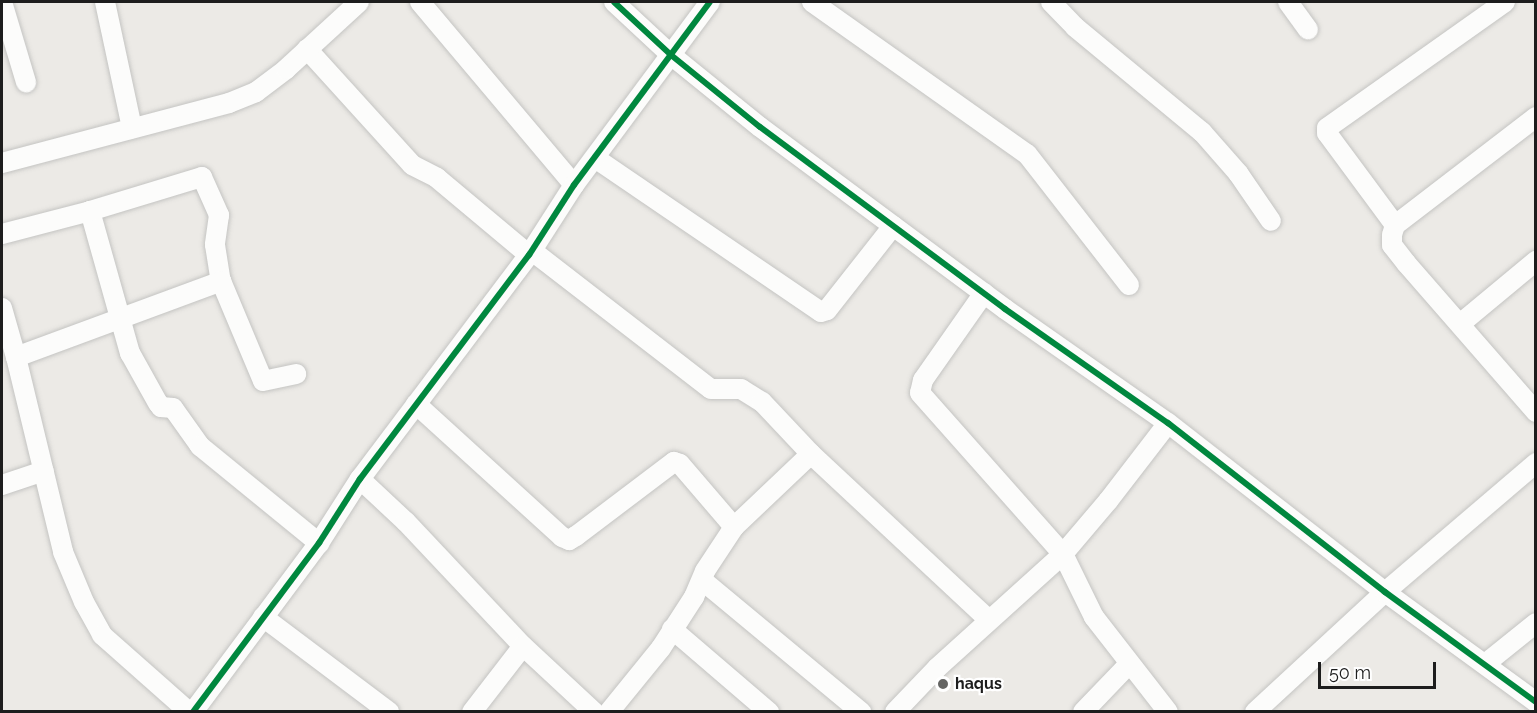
<!DOCTYPE html>
<style>
body{margin:0}
#map{position:relative;width:1537px;height:713px;overflow:hidden;background:#eceae6;font-family:Raleway,sans-serif}
div>[style]{position:absolute}
.roads{filter:drop-shadow(0 0 2px #c4c4c2) drop-shadow(0 0 2px #c4c4c2)}
.minor>*{height:20px;margin:-10px;padding:0 10px;transform-origin:10px;border-radius:10px;background:#fcfcfb}
.cycleway>*{height:6px;margin:-3px;padding:0 3px;transform-origin:3px;border-radius:3px;background:#00873e}
.dots>*{width:16px;height:16px;translate:-50% -50%;box-sizing:border-box;border:3px solid #fff;border-radius:50%}
span{translate:-50% -50%;white-space:nowrap;text-align:center;line-height:1.15;-webkit-text-stroke:4.5px #fff;paint-order:stroke}
.poi-label{font-size:16px;color:#1d1d1d;font-weight:700}
.left{translate:0 -50%;text-align:left}
.frame{position:absolute;inset:0;border:3px solid #1d1d1d;pointer-events:none}
.scale{position:absolute;left:1318px;top:662px;width:118px;height:27px;box-sizing:border-box;border:3px solid #1d1d1d;border-top:0;padding-left:8px;font-size:18px;line-height:21px;white-space:nowrap;color:#1d1d1d;-webkit-text-stroke:4px #fff;paint-order:stroke}
</style>
<div id="map">
<div class="roads">
<div class="minor">
<div style="left:2px;top:2px;width:84px;rotate:73.3deg"></div>
<div style="left:105px;top:2px;width:129px;rotate:77.9deg"></div>
<div style="left:420px;top:2px;width:239px;rotate:49.9deg"></div>
<div style="left:614px;top:2px;width:78px;rotate:42.9deg"></div>
<div style="left:671px;top:55px;width:114px;rotate:39deg"></div>
<div style="left:760px;top:127px;width:305px;rotate:36.6deg"></div>
<div style="left:1005px;top:309px;width:199px;rotate:35deg"></div>
<div style="left:1168px;top:423px;width:275px;rotate:37.9deg"></div>
<div style="left:1385px;top:592px;width:187px;rotate:36.1deg"></div>
<div style="left:812px;top:2px;width:263px;rotate:35.3deg"></div>
<div style="left:1027px;top:154px;width:166px;rotate:52.1deg"></div>
<div style="left:1051px;top:2px;width:35px;rotate:46deg"></div>
<div style="left:1075px;top:27px;width:165px;rotate:39.6deg"></div>
<div style="left:1202px;top:132px;width:55px;rotate:48.7deg"></div>
<div style="left:1238px;top:173px;width:58px;rotate:55.5deg"></div>
<div style="left:1288px;top:2px;width:34px;rotate:54deg"></div>
<div style="left:307px;top:49px;width:156px;rotate:47.8deg"></div>
<div style="left:412px;top:165px;width:28px;rotate:27deg"></div>
<div style="left:437px;top:178px;width:120px;rotate:39.9deg"></div>
<div style="left:1536px;top:117px;width:178px;rotate:142.5deg"></div>
<div style="left:1395px;top:225px;width:10px;rotate:107deg"></div>
<div style="left:1392px;top:235px;width:10px;rotate:90deg"></div>
<div style="left:1392px;top:245px;width:23px;rotate:52deg"></div>
<div style="left:1406px;top:263px;width:198px;rotate:48.9deg"></div>
<div style="left:595px;top:158px;width:273px;rotate:34.3deg"></div>
<div style="left:821px;top:312px;width:6px;rotate:-18deg"></div>
<div style="left:827px;top:310px;width:107px;rotate:-51.8deg"></div>
<div style="left:2px;top:163px;width:235px;rotate:-14.8deg"></div>
<div style="left:229px;top:103px;width:29px;rotate:-22deg"></div>
<div style="left:256px;top:92px;width:38px;rotate:-37deg"></div>
<div style="left:286px;top:69px;width:99px;rotate:-42.5deg"></div>
<div style="left:90px;top:211px;width:148px;rotate:74.3deg"></div>
<div style="left:130px;top:353px;width:57px;rotate:60.8deg"></div>
<div style="left:158px;top:403px;width:5px;rotate:53deg"></div>
<div style="left:161px;top:407px;width:12px;rotate:5deg"></div>
<div style="left:173px;top:408px;width:47px;rotate:54.6deg"></div>
<div style="left:200px;top:446px;width:154px;rotate:39.2deg"></div>
<div style="left:1395px;top:225px;width:114px;rotate:-126.5deg"></div>
<div style="left:1327px;top:133px;width:5px;rotate:-90deg"></div>
<div style="left:1327px;top:128px;width:218px;rotate:-35.3deg"></div>
<div style="left:2px;top:234px;width:91px;rotate:-14.6deg"></div>
<div style="left:90px;top:211px;width:117px;rotate:-16.9deg"></div>
<div style="left:202px;top:177px;width:42px;rotate:65.9deg"></div>
<div style="left:219px;top:215px;width:30px;rotate:98deg"></div>
<div style="left:215px;top:245px;width:36px;rotate:81deg"></div>
<div style="left:531px;top:250px;width:227px;rotate:37.7deg"></div>
<div style="left:711px;top:389px;width:30px"></div>
<div style="left:741px;top:389px;width:25px;rotate:32deg"></div>
<div style="left:762px;top:402px;width:71px;rotate:46.7deg"></div>
<div style="left:811px;top:454px;width:242px;rotate:43deg"></div>
<div style="left:984px;top:293px;width:106px;rotate:125deg"></div>
<div style="left:923px;top:380px;width:13px;rotate:103deg"></div>
<div style="left:920px;top:393px;width:215px;rotate:48.4deg"></div>
<div style="left:1063px;top:554px;width:70px;rotate:63.8deg"></div>
<div style="left:1094px;top:617px;width:120px;rotate:52.1deg"></div>
<div style="left:2px;top:308px;width:51px;rotate:74.1deg"></div>
<div style="left:16px;top:357px;width:201px;rotate:76.4deg"></div>
<div style="left:63px;top:552px;width:54px;rotate:67.2deg"></div>
<div style="left:84px;top:602px;width:38px;rotate:61deg"></div>
<div style="left:102px;top:635px;width:116px;rotate:41.5deg"></div>
<div style="left:1460px;top:324px;width:99px;rotate:-39.7deg"></div>
<div style="left:16px;top:357px;width:219px;rotate:-20.3deg"></div>
<div style="left:221px;top:281px;width:108px;rotate:67.2deg"></div>
<div style="left:263px;top:381px;width:34px;rotate:-12deg"></div>
<div style="left:416px;top:404px;width:197px;rotate:42.3deg"></div>
<div style="left:562px;top:537px;width:8px;rotate:23deg"></div>
<div style="left:569px;top:540px;width:8px;rotate:-30deg"></div>
<div style="left:576px;top:536px;width:123px;rotate:-37.1deg"></div>
<div style="left:674px;top:462px;width:6px;rotate:18deg"></div>
<div style="left:680px;top:464px;width:83px;rotate:49.4deg"></div>
<div style="left:360px;top:479px;width:63px;rotate:43.1deg"></div>
<div style="left:406px;top:522px;width:170px;rotate:46.7deg"></div>
<div style="left:523px;top:646px;width:97px;rotate:42.9deg"></div>
<div style="left:2px;top:485px;width:44px;rotate:-18.4deg"></div>
<div style="left:702px;top:580px;width:207px;rotate:39.7deg"></div>
<div style="left:263px;top:617px;width:158px;rotate:37deg"></div>
<div style="left:672px;top:629px;width:128px;rotate:40.6deg"></div>
<div style="left:1485px;top:664px;width:65px;rotate:-38.8deg"></div>
<div style="left:193px;top:712px;width:211px;rotate:-53.3deg"></div>
<div style="left:319px;top:543px;width:76px;rotate:-57.4deg"></div>
<div style="left:360px;top:479px;width:281px;rotate:-53deg"></div>
<div style="left:529px;top:255px;width:83px;rotate:-57.3deg"></div>
<div style="left:574px;top:185px;width:228px;rotate:-53.4deg"></div>
<div style="left:472px;top:712px;width:83px;rotate:-52.3deg"></div>
<div style="left:609px;top:712px;width:82px;rotate:-50.9deg"></div>
<div style="left:661px;top:648px;width:61px;rotate:-57.1deg"></div>
<div style="left:694px;top:597px;width:28px;rotate:-67deg"></div>
<div style="left:705px;top:571px;width:53px;rotate:-56.6deg"></div>
<div style="left:734px;top:527px;width:106px;rotate:-43.5deg"></div>
<div style="left:895px;top:712px;width:61px;rotate:-46.3deg"></div>
<div style="left:937px;top:668px;width:170px;rotate:-42.1deg"></div>
<div style="left:1063px;top:554px;width:70px;rotate:-49.7deg"></div>
<div style="left:1108px;top:501px;width:98px;rotate:-52.4deg"></div>
<div style="left:1083px;top:712px;width:66px;rotate:-46.2deg"></div>
<div style="left:1255px;top:712px;width:177px;rotate:-42.7deg"></div>
<div style="left:1385px;top:592px;width:199px;rotate:-40.5deg"></div>
</div>
</div>
<div class="cycleway">
<div style="left:614px;top:2px;width:78px;rotate:42.9deg"></div>
<div style="left:671px;top:55px;width:114px;rotate:39deg"></div>
<div style="left:760px;top:127px;width:305px;rotate:36.6deg"></div>
<div style="left:1005px;top:309px;width:199px;rotate:35deg"></div>
<div style="left:1168px;top:423px;width:275px;rotate:37.9deg"></div>
<div style="left:1385px;top:592px;width:187px;rotate:36.1deg"></div>
<div style="left:193px;top:712px;width:211px;rotate:-53.3deg"></div>
<div style="left:319px;top:543px;width:76px;rotate:-57.4deg"></div>
<div style="left:360px;top:479px;width:281px;rotate:-53deg"></div>
<div style="left:529px;top:255px;width:83px;rotate:-57.3deg"></div>
<div style="left:574px;top:185px;width:228px;rotate:-53.4deg"></div>
</div>
<div class="dots">
<div style="left:943px;top:684px;background:#656563"></div>
</div>
<div class="poi-label">
<span class="left" style="left:955px;top:684px">haqus</span>
</div>
<div class="frame"></div>
<div class="scale">50 m</div>
</div>
